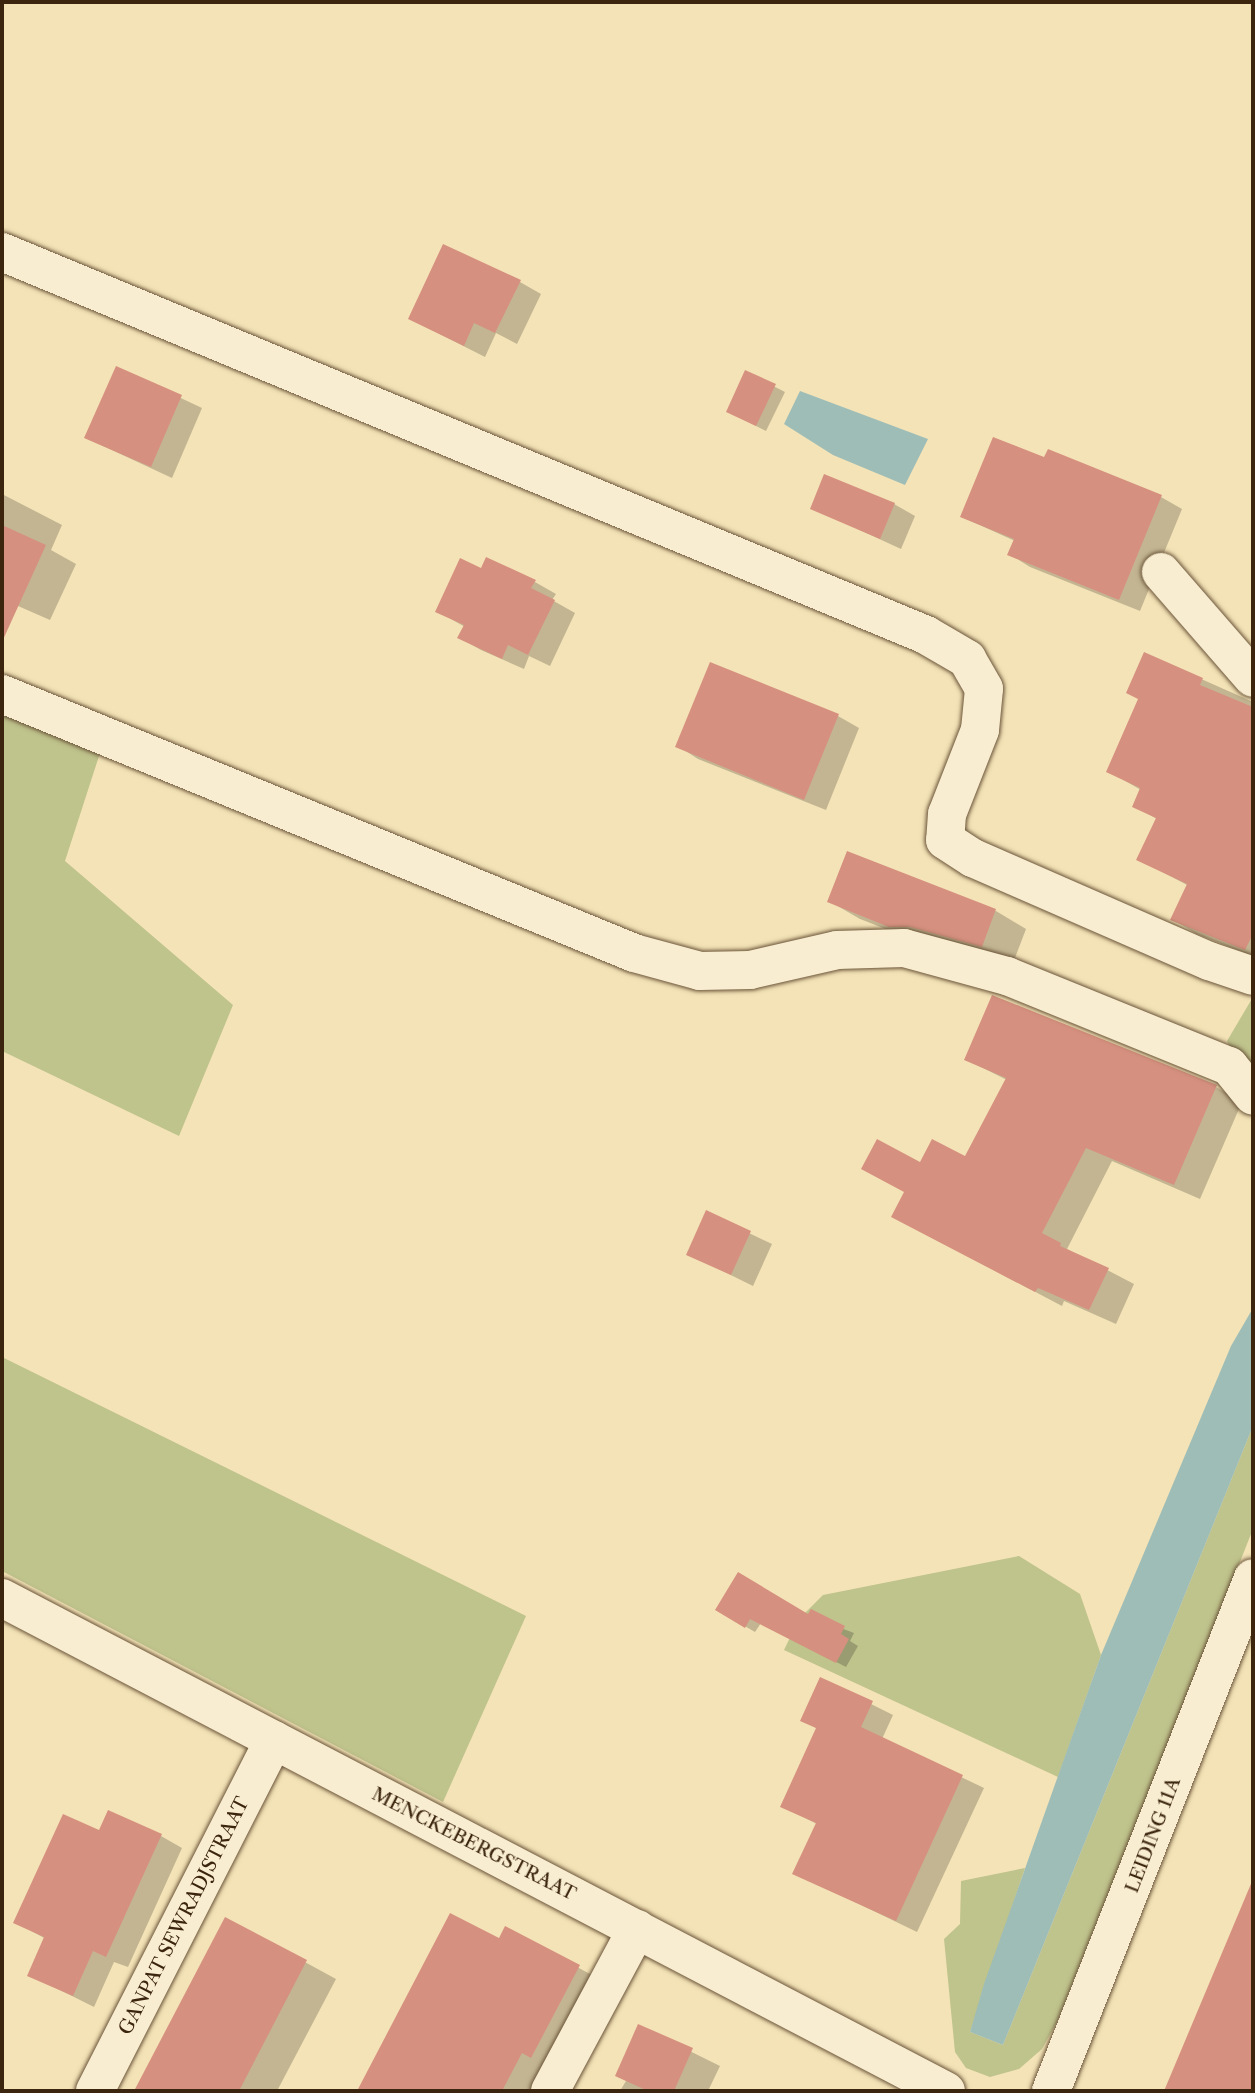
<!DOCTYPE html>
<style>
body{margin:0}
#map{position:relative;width:1255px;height:2093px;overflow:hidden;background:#f4e3b7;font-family:"Libre Caslon Text",serif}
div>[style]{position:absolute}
.green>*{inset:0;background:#bfc38c}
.water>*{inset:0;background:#9ebdb6}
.shadow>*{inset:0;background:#0003}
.building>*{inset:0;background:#d6907f}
.roads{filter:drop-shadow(0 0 2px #6a5439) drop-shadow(0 0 2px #6a5439)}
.minor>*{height:38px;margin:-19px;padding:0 19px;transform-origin:19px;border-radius:19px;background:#f8edd0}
span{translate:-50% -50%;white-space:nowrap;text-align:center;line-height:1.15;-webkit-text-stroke:5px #f8edd0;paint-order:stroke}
.street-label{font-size:19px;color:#3c250f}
.frame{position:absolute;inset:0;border:4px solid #3c250f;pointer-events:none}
</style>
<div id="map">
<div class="green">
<div style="clip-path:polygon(2px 714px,100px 753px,65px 861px,233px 1005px,179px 1136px,2px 1051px)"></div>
<div style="clip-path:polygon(1253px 997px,1253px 1069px,1232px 1052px,1227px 1041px)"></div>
<div style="clip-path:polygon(2px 1357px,526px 1616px,443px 1802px,2px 1571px)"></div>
<div style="clip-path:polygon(1253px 1426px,1253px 1529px,1058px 2020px,1042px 2049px,1019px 2069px,990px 2077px,966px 2068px,955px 2052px,944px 1939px,960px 1924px,961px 1881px,1025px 1868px,970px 2032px,1003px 2045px)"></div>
<div style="clip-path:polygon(1019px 1556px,1080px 1594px,1101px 1655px,1058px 1777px,784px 1650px,799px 1619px,823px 1595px)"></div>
</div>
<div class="water">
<div style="clip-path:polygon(800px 391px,928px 439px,905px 485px,833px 455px,784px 424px)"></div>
<div style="clip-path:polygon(1253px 1308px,1253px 1426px,1003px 2045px,970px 2032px,984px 1984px,1101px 1655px,1231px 1346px)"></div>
</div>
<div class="shadow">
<div style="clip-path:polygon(520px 282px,541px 294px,517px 344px,496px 333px,485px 357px,410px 319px)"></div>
<div style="clip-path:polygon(117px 368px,202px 408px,172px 478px,86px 438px)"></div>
<div style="clip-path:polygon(746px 372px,785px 392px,766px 431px,738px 417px)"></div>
<div style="clip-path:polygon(1045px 459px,1161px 497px,1182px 509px,1140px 611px,1030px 567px,1009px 554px,1015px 541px,962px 517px)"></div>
<div style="clip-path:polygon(2px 494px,62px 525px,51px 550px,76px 564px,50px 620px,2px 599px)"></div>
<div style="clip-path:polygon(894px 504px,915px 516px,901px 549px,812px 508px)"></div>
<div style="clip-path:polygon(535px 582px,556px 594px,552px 600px,575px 613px,550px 666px,529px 656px,524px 669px,481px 650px,460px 638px,465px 627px,437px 611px)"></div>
<div style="clip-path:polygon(1145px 654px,1253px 702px,1253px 956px,1197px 934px,1173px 920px,1189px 886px,1138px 859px,1157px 819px,1134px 806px,1141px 790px,1108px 771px,1140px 699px)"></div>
<div style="clip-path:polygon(711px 665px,838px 716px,859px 728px,826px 810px,698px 759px,678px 746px)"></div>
<div style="clip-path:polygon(848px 853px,996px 911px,1026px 929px,1013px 963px,922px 943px,860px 919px,829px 901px)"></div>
<div style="clip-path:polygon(967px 1060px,1216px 1087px,1242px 1102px,1200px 1199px,1112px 1161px,1067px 1249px,1134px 1284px,1116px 1324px,1064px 1301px,1062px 1306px,919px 1231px,920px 1164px,966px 1158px,1007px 1080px)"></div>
<div style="clip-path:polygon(707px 1213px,772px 1244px,753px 1286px,688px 1254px)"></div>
<div style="clip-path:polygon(717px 1610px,809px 1616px,854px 1633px,850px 1641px,858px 1646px,846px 1667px,761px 1623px,755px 1632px)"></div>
<div style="clip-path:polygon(821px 1679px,893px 1715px,882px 1739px,984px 1788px,917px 1932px,795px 1873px,817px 1824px,782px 1806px,818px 1729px,802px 1720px)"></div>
<div style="clip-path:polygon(100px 1833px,161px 1836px,182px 1848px,128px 1967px,114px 1962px,94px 2007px,30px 1975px,46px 1939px,15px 1922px)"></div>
<div style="clip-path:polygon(1253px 1895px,1253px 2091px,1166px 2091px,1238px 1919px,1243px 1921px)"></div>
<div style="clip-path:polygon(451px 1915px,500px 1940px,506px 1929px,618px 1989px,552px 2091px,359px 2091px)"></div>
<div style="clip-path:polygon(226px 1919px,336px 1979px,277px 2091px,135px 2091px)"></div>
<div style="clip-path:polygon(639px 2026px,720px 2066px,708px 2091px,620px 2091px,626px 2081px)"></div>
</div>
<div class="building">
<div style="clip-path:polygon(443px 244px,521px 280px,495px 333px,474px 323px,464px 346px,408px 319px)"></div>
<div style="clip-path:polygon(116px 366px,182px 395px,151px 467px,84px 438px)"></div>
<div style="clip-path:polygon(745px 370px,776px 384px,756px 426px,726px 412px)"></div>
<div style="clip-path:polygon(993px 437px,1044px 457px,1048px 449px,1162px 495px,1119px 600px,1007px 555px,1014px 539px,960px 517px)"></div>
<div style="clip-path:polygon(824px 474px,895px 503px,880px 539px,810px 509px)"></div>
<div style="clip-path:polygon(2px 525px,46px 545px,2px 642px)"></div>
<div style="clip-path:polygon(486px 557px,536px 580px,531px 588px,555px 600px,528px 655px,508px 645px,502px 659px,457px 638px,464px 625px,435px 612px,460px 558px,481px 568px)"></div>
<div style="clip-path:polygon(1144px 652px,1203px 678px,1200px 685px,1253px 707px,1253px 934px,1245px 950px,1170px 920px,1187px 884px,1136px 860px,1156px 818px,1132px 807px,1140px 788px,1106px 772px,1138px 699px,1126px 693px)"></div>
<div style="clip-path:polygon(710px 662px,839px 714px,804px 800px,675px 747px)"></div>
<div style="clip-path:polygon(847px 851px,996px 909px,982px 947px,910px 927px,889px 927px,827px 902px)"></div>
<div style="clip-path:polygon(992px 995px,1217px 1085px,1174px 1185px,1086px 1148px,1042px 1233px,1061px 1243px,1060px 1246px,1109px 1268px,1089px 1310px,1038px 1288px,1035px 1292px,891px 1217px,904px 1192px,861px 1169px,877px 1139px,920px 1162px,932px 1139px,965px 1156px,1006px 1078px,964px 1060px)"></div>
<div style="clip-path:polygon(706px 1210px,751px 1231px,731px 1275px,686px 1255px)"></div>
<div style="clip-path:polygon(738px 1572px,808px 1614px,811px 1609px,845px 1626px,841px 1634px,849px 1639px,836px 1663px,750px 1619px,745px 1628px,715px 1610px)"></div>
<div style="clip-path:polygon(820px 1677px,873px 1701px,861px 1727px,963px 1775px,896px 1921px,792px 1874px,816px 1823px,780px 1807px,816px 1728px,800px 1721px)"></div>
<div style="clip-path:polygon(108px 1810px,162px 1834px,106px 1957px,93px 1951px,73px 1996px,27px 1976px,44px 1937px,13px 1923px,63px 1814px,99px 1830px)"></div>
<div style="clip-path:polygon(1253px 1879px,1253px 2091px,1164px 2091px)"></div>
<div style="clip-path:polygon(450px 1913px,499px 1938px,505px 1926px,580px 1965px,531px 2058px,522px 2053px,502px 2091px,357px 2091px)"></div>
<div style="clip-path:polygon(225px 1917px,307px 1960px,239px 2091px,134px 2091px)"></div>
<div style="clip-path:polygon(638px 2024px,693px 2048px,674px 2091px,648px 2091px,615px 2076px)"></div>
</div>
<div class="roads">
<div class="minor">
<div style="left:2px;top:252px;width:1000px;rotate:22.51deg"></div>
<div style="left:926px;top:635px;width:48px;rotate:30.3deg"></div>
<div style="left:967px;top:659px;width:34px;rotate:60deg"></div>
<div style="left:984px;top:689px;width:41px;rotate:95.6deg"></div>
<div style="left:980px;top:730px;width:90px;rotate:111.4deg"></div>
<div style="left:947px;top:814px;width:26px;rotate:94deg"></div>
<div style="left:945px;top:840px;width:33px;rotate:33deg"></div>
<div style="left:973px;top:858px;width:257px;rotate:23.6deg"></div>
<div style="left:1209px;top:961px;width:46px;rotate:18.8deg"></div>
<div style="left:1161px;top:572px;width:140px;rotate:49deg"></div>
<div style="left:2px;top:694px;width:683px;rotate:22.28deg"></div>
<div style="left:634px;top:953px;width:68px;rotate:15.3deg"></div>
<div style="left:700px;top:971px;width:50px;rotate:-1.1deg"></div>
<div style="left:750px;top:970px;width:89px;rotate:-12.9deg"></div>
<div style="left:837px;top:950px;width:67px;rotate:-1.7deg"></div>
<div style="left:904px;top:948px;width:107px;rotate:15.2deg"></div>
<div style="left:1007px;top:976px;width:240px;rotate:22.1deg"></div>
<div style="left:1229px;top:1066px;width:38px;rotate:51deg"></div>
<div style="left:2px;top:1598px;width:1065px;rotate:27.58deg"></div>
<div style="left:95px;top:2091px;width:394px;rotate:-63deg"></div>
<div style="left:550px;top:2091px;width:184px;rotate:-61.8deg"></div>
<div style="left:1051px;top:2091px;width:551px;rotate:-68.51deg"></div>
</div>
</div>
<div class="street-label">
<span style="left:1153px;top:1835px;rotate:-69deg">LEIDING 11A</span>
<span style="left:474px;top:1844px;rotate:27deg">MENCKEBERGSTRAAT</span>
<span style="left:184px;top:1916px;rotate:-63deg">GANPAT SEWRADJSTRAAT</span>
</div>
<div class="frame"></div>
</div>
